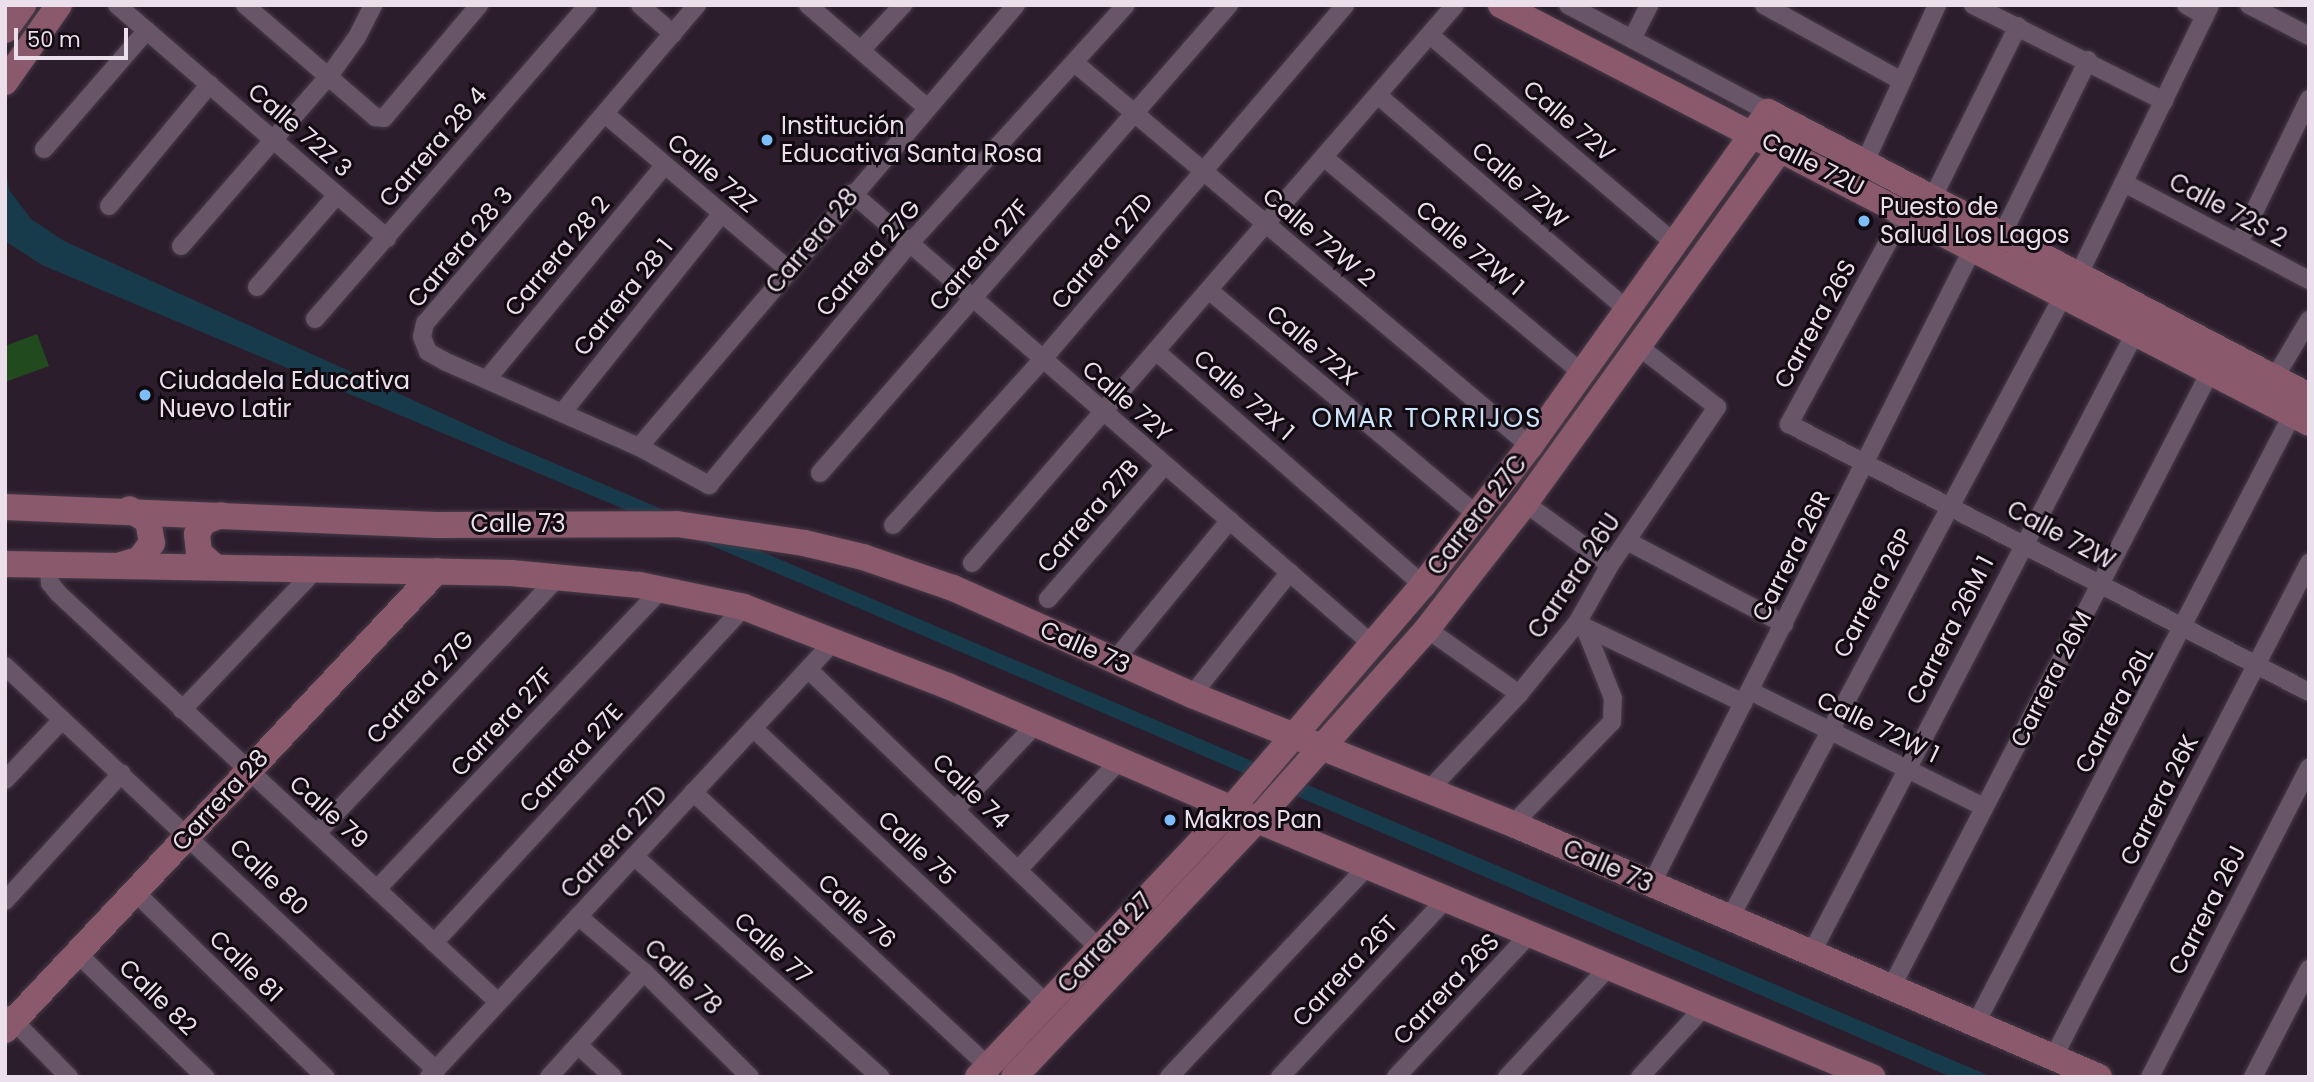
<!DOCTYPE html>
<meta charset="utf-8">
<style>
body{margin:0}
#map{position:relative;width:2314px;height:1082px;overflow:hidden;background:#2c1d2d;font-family:Poppins,sans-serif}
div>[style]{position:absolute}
.green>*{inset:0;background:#214b1e}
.water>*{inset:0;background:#183b4c}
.roads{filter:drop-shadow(0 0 2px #473b48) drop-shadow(0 0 2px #473b48)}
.street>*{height:18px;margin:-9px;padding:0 9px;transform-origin:9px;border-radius:9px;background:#685668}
.secondary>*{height:26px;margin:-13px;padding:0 13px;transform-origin:13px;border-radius:13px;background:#8a596c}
.dots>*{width:19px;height:19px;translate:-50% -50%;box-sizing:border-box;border:4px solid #110a11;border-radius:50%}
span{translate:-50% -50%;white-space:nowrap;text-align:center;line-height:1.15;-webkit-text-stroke:6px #110a11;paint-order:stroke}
.street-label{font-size:24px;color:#eadfea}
.poi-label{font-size:24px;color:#eadfea}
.left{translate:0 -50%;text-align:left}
.neighbourhood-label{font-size:26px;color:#cbe3fa;letter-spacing:2px}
.frame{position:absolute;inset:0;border:7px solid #eadfea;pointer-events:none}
.scale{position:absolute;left:14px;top:28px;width:114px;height:32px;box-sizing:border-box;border:4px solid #eadfea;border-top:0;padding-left:9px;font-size:21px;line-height:24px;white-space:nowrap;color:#eadfea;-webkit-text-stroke:5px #110a11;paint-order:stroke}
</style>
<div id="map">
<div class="green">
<div style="clip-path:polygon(37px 334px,49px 366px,5px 382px,5px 346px)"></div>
</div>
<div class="water">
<div style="clip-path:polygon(5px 163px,9px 190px,31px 219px,64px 241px,507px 443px,1992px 1077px,1951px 1077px,798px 582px,42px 265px,5px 241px)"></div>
</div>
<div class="roads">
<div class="street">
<div style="left:117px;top:5px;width:357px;rotate:40.8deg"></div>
<div style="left:245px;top:5px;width:172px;rotate:40.7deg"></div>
<div style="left:375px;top:117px;width:9px;rotate:6deg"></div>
<div style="left:384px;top:118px;width:148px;rotate:-49.9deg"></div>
<div style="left:640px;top:5px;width:44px;rotate:41.3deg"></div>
<div style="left:697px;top:5px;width:418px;rotate:130.5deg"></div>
<div style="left:425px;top:323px;width:14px;rotate:102deg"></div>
<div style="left:422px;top:337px;width:16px;rotate:68deg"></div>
<div style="left:428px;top:352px;width:18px;rotate:29deg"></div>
<div style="left:444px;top:361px;width:213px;rotate:23.8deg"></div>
<div style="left:639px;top:447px;width:80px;rotate:28.5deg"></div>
<div style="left:709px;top:485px;width:315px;rotate:-50.3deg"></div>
<div style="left:910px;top:243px;width:321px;rotate:-47.8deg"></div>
<div style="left:808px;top:5px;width:156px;rotate:40.8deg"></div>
<div style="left:1568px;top:5px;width:227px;rotate:28.1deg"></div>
<div style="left:1764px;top:5px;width:155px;rotate:28.9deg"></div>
<div style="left:1973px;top:5px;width:214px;rotate:26.7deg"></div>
<div style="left:2186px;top:5px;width:22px;rotate:30deg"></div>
<div style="left:2249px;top:5px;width:68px;rotate:27.3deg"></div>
<div style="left:1430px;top:35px;width:323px;rotate:40.4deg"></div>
<div style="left:1632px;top:39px;width:38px;rotate:-63deg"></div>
<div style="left:861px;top:50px;width:62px;rotate:-47deg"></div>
<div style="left:1076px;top:64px;width:593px;rotate:40.08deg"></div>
<div style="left:1380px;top:97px;width:327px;rotate:40.7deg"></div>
<div style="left:605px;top:114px;width:240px;rotate:40.3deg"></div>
<div style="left:44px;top:149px;width:157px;rotate:-49.1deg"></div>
<div style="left:1326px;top:159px;width:335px;rotate:39.9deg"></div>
<div style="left:1864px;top:164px;width:175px;rotate:-65.3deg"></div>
<div style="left:2124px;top:183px;width:209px;rotate:27.7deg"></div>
<div style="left:852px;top:193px;width:688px;rotate:40.94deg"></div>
<div style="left:1932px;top:199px;width:193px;rotate:-63.6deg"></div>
<div style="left:109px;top:206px;width:158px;rotate:-50.4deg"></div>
<div style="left:1905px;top:211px;width:243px;rotate:118.6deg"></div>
<div style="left:1789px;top:424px;width:585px;rotate:27.27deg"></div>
<div style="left:2002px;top:235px;width:195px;rotate:-63.8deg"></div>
<div style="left:2239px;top:243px;width:160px;rotate:-64.1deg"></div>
<div style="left:181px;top:246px;width:225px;rotate:-49deg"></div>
<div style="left:329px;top:76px;width:48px;rotate:-54.3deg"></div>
<div style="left:357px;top:37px;width:36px;rotate:-63deg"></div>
<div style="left:2079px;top:274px;width:299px;rotate:-64deg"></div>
<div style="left:257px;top:287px;width:122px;rotate:-49deg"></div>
<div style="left:1211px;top:292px;width:350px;rotate:40deg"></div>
<div style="left:315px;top:319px;width:416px;rotate:-49deg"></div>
<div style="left:1158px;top:353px;width:352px;rotate:41.2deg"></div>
<div style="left:487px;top:379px;width:277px;rotate:-50.3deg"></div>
<div style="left:2274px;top:379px;width:69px;rotate:-59.3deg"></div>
<div style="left:562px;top:413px;width:256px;rotate:-51.3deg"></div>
<div style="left:639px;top:447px;width:581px;rotate:-49.54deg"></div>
<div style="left:820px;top:473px;width:622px;rotate:-48.85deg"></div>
<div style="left:1525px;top:503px;width:105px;rotate:36.1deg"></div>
<div style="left:893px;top:525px;width:224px;rotate:-47.9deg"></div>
<div style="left:1043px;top:359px;width:465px;rotate:-49.5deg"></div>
<div style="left:1627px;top:541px;width:178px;rotate:27.9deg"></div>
<div style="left:972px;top:563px;width:738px;rotate:-49.12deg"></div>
<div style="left:49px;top:566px;width:17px;rotate:87deg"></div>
<div style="left:50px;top:583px;width:14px;rotate:51deg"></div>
<div style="left:59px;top:594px;width:599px;rotate:42.9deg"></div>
<div style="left:1048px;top:599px;width:176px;rotate:-48.9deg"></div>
<div style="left:1583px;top:626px;width:178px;rotate:25.6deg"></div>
<div style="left:1427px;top:629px;width:113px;rotate:35.2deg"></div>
<div style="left:1115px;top:660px;width:181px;rotate:-50.6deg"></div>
<div style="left:5px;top:666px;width:591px;rotate:43.15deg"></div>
<div style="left:808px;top:669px;width:403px;rotate:43.8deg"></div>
<div style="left:1750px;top:691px;width:261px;rotate:26.4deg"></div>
<div style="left:1192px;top:695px;width:157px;rotate:-51.5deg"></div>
<div style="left:182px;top:710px;width:197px;rotate:-46.4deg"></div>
<div style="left:753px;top:728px;width:403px;rotate:43.2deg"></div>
<div style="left:5px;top:780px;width:83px;rotate:-46.5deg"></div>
<div style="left:1428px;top:791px;width:133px;rotate:-46.8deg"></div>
<div style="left:1519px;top:694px;width:92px;rotate:-50.8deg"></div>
<div style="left:1577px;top:623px;width:67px;rotate:-60.4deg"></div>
<div style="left:1610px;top:565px;width:191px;rotate:-55.9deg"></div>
<div style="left:1717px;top:407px;width:100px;rotate:-142.3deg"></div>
<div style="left:693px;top:792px;width:403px;rotate:42.9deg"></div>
<div style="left:955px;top:810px;width:118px;rotate:-46.7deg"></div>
<div style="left:1513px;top:824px;width:142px;rotate:-45.9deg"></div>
<div style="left:1612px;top:722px;width:24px;rotate:-88deg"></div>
<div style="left:1613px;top:698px;width:75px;rotate:-111.8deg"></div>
<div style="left:317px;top:833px;width:353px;rotate:-46.7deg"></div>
<div style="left:634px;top:856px;width:331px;rotate:41.9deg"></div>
<div style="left:1018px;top:870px;width:149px;rotate:-47.2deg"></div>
<div style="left:1651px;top:885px;width:714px;rotate:-63.18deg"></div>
<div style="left:378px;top:888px;width:412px;rotate:-46.5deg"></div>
<div style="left:134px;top:891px;width:267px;rotate:44.2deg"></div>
<div style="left:5px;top:901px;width:173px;rotate:-47.6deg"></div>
<div style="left:578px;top:916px;width:87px;rotate:40.3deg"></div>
<div style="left:644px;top:972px;width:149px;rotate:44.7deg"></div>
<div style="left:1730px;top:918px;width:708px;rotate:-61.84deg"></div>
<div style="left:434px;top:943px;width:457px;rotate:-47.3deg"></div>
<div style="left:76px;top:952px;width:180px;rotate:44.1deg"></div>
<div style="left:1812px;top:952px;width:698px;rotate:-62.44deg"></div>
<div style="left:1892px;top:986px;width:691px;rotate:-62.62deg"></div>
<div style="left:8px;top:1015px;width:87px;rotate:45.5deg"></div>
<div style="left:1975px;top:1025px;width:687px;rotate:-62.54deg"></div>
<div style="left:578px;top:1045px;width:47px;rotate:42.4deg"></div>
<div style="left:2052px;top:1060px;width:560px;rotate:-62.66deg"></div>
<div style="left:429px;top:1077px;width:595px;rotate:-47.11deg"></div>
<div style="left:549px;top:1077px;width:142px;rotate:-47.9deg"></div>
<div style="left:1169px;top:1077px;width:289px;rotate:-46.7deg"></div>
<div style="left:1280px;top:1077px;width:243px;rotate:-47deg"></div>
<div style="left:1396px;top:1077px;width:196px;rotate:-46.9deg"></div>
<div style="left:1507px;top:1077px;width:150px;rotate:-47.2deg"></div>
<div style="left:1640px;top:1077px;width:96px;rotate:-47.5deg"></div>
<div style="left:2150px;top:1077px;width:348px;rotate:-62.8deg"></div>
<div style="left:2253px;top:1077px;width:122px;rotate:-62.6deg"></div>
</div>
<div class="secondary">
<div style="left:1501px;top:5px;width:910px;rotate:27.35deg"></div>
<div style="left:5px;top:30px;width:31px;rotate:-54deg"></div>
<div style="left:5px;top:82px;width:94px;rotate:-55deg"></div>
<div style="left:5px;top:507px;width:432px;rotate:2.4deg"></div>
<div style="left:437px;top:525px;width:240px;rotate:-0.2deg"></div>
<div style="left:677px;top:524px;width:128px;rotate:8.5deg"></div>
<div style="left:804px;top:543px;width:61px;rotate:13.3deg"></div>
<div style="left:863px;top:557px;width:95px;rotate:19deg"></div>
<div style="left:953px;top:588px;width:262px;rotate:24.1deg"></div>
<div style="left:1192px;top:695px;width:346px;rotate:21.9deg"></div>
<div style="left:1513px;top:824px;width:638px;rotate:23.35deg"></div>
<div style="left:5px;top:564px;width:506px;rotate:1.02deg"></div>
<div style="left:511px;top:573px;width:129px;rotate:5.4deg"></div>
<div style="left:639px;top:585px;width:107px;rotate:11.8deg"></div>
<div style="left:744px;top:607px;width:219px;rotate:21.2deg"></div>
<div style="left:948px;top:686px;width:337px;rotate:23.4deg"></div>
<div style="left:1257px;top:820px;width:667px;rotate:22.68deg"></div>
<div style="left:121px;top:565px;width:19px;rotate:-16deg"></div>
<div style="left:139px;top:560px;width:21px;rotate:-53deg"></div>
<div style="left:152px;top:543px;width:22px;rotate:-100deg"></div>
<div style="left:148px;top:521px;width:22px;rotate:-148deg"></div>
<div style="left:214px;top:566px;width:20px;rotate:-139deg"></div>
<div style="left:199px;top:553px;width:19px;rotate:-96deg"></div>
<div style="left:197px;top:534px;width:13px;rotate:-63deg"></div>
<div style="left:203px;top:522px;width:19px;rotate:-21deg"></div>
<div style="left:5px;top:1030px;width:630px;rotate:-46.74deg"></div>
<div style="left:978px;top:1077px;width:369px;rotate:-46.6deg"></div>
<div style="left:1231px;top:809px;width:295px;rotate:-49.4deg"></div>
<div style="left:1423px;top:585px;width:175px;rotate:-52.4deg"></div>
<div style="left:1530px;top:446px;width:410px;rotate:-54.5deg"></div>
<div style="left:1768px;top:112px;width:611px;rotate:27.7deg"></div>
<div style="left:1014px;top:1077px;width:354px;rotate:-46.6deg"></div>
<div style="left:1257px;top:820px;width:256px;rotate:-48.3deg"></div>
<div style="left:1427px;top:629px;width:160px;rotate:-52.1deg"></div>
<div style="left:1525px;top:503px;width:462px;rotate:-54.2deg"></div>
</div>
</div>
<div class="dots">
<div style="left:767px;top:140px;background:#7dbef9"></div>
<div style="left:1864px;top:221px;background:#7dbef9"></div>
<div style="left:145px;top:395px;background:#7dbef9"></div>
<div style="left:1170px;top:820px;background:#7dbef9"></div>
</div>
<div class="street-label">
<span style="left:1569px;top:121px;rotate:40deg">Calle 72V</span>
<span style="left:300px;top:130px;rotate:41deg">Calle 72Z 3</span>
<span style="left:433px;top:147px;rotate:-49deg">Carrera 28 4</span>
<span style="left:1813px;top:164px;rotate:27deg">Calle 72U</span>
<span style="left:712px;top:173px;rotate:40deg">Calle 72Z</span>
<span style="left:1520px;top:185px;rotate:41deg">Calle 72W</span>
<span style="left:2228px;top:210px;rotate:28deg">Calle 72S 2</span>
<span style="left:1319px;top:237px;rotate:40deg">Calle 72W 2</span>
<span style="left:812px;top:241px;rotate:-50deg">Carrera 28</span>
<span style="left:460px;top:247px;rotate:-50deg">Carrera 28 3</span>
<span style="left:1470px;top:248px;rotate:40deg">Calle 72W 1</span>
<span style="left:1102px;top:251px;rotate:-50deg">Carrera 27D</span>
<span style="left:979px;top:255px;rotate:-49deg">Carrera 27F</span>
<span style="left:557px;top:256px;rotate:-50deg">Carrera 28 2</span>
<span style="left:868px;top:258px;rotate:-49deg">Carrera 27G</span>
<span style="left:623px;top:297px;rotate:-51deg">Carrera 28 1</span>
<span style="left:1815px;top:324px;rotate:-61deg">Carrera 26S</span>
<span style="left:1312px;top:345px;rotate:40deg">Calle 72X</span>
<span style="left:1244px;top:395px;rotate:41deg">Calle 72X 1</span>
<span style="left:1127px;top:401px;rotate:41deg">Calle 72Y</span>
<span style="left:1477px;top:515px;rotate:-52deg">Carrera 27C</span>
<span style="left:1088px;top:516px;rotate:-49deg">Carrera 27B</span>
<span style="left:518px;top:524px">Calle 73</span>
<span style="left:2061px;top:535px;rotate:28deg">Calle 72W</span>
<span style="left:1791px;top:556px;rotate:-63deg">Carrera 26R</span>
<span style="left:1574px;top:576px;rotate:-56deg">Carrera 26U</span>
<span style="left:1873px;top:593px;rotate:-62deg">Carrera 26P</span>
<span style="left:1950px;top:630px;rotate:-63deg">Carrera 26M 1</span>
<span style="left:1085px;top:647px;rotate:24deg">Calle 73</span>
<span style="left:2051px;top:679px;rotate:-63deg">Carrera 26M</span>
<span style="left:420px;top:687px;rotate:-47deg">Carrera 27G</span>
<span style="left:2114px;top:710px;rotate:-62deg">Carrera 26L</span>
<span style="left:502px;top:722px;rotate:-47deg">Carrera 27F</span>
<span style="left:1878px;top:727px;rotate:26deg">Calle 72W 1</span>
<span style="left:571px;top:758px;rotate:-47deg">Carrera 27E</span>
<span style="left:971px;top:791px;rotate:44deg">Calle 74</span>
<span style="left:220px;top:800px;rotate:-47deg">Carrera 28</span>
<span style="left:2159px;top:800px;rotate:-63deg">Carrera 26K</span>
<span style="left:329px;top:812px;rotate:42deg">Calle 79</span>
<span style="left:614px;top:842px;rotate:-47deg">Carrera 27D</span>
<span style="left:917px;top:848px;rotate:43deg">Calle 75</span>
<span style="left:1608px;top:866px;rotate:24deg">Calle 73</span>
<span style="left:269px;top:877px;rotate:44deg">Calle 80</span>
<span style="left:2207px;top:910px;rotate:-63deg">Carrera 26J</span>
<span style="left:857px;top:911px;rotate:43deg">Calle 76</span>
<span style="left:1105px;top:943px;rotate:-47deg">Carrera 27</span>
<span style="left:773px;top:948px;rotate:42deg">Calle 77</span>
<span style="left:246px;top:966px;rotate:44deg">Calle 81</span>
<span style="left:1345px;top:971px;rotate:-47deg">Carrera 26T</span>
<span style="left:683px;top:977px;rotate:44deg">Calle 78</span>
<span style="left:1446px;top:989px;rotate:-47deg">Carrera 26S</span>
<span style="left:158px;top:997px;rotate:44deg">Calle 82</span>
</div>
<div class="poi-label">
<span class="left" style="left:781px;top:140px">Institución<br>Educativa Santa Rosa</span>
<span class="left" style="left:1880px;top:221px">Puesto de<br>Salud Los Lagos</span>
<span class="left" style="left:159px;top:395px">Ciudadela Educativa<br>Nuevo Latir</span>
<span class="left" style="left:1184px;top:820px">Makros Pan</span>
</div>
<div class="neighbourhood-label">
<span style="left:1427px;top:419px">OMAR TORRIJOS</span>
</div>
<div class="frame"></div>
<div class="scale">50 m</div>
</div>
